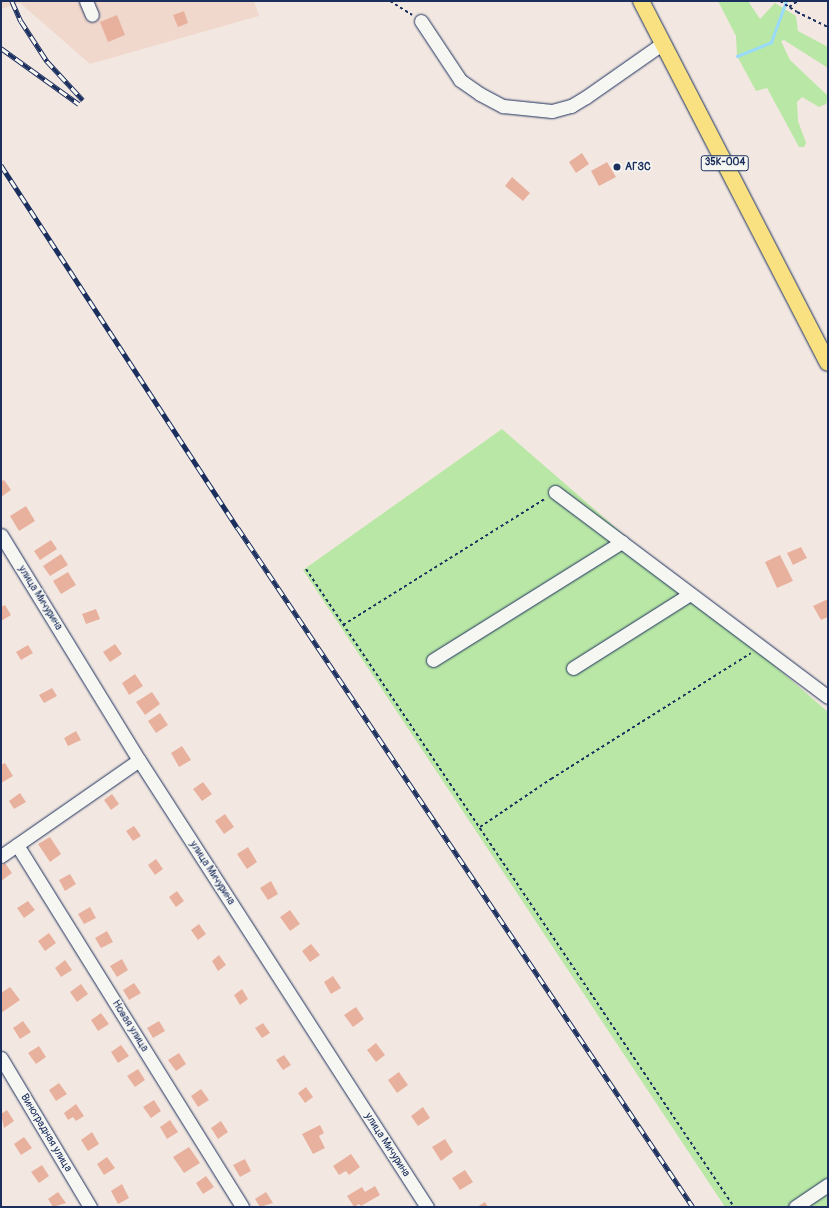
<!DOCTYPE html>
<meta charset="utf-8">
<style>
body{margin:0}
#map{position:relative;width:829px;height:1208px;overflow:hidden;background:#f3e8e1;font-family:Pangolin,sans-serif}
div>[style]{position:absolute}
.built>*{inset:0;background:#f0d8cd}
.green>*{inset:0;background:#b9e7a5}
.stream>*{height:3px;margin:-1.5px;padding:0 1.5px;transform-origin:1.5px;border-radius:1.5px;background:#99dafb}
.building>*{inset:0;background:#e8b19e}
.path>*{height:2px;margin-top:-1px;transform-origin:0;background:repeating-linear-gradient(90deg,#1b2f5e 0 3px,transparent 0 6px)}
.roads{filter:drop-shadow(0 0 1px #1b2f5e) drop-shadow(0 0 1px #1b2f5e)}
.minor>*{height:13px;margin:-6.5px;padding:0 6.5px;transform-origin:6.5px;border-radius:6.5px;background:#f6f6f2}
.major>*{height:16px;margin:-8px;padding:0 8px;transform-origin:8px;border-radius:8px;background:#f9e181}
.rail>*{height:4.5px;margin-top:-2.25px;transform-origin:0;background:repeating-linear-gradient(90deg,#f6f6f2 0 9px,#1b2f5e 0 18px);box-sizing:border-box;border-block:1px solid #1b2f5e}
.dots>*{width:11px;height:11px;translate:-50% -50%;box-sizing:border-box;border:2px solid #f6f6f2;border-radius:50%}
span{translate:-50% -50%;white-space:nowrap;text-align:center;line-height:1.15;-webkit-text-stroke:3px #f6f6f2;paint-order:stroke}
.shield-label span{padding:1px 3px;background:#f6f6f2;border:1px solid;border-radius:3px;-webkit-text-stroke-width:0}
.shield-label{font-size:10px;color:#1b2f5e;font-weight:700}
.poi-label{font-size:11px;color:#1b2f5e;font-weight:700}
.left{translate:0 -50%;text-align:left}
.street-label{font-size:11px;color:#1b2f5e}
.frame{position:absolute;inset:0;border:2px solid #1b2f5e;pointer-events:none}
</style>
<div id="map">
<div class="built">
<div style="clip-path:polygon(1px 1px,254px 1px,259px 16px,90px 64px,20px 3px,1px 9px)"></div>
</div>
<div class="green">
<div style="clip-path:polygon(718px 1px,748px 1px,760px 19px,775px 3px,796px 16px,798px 31px,828px 47px,828px 68px,784px 40px,781px 41px,790px 60px,828px 96px,826px 104px,819px 107px,802px 97px,797px 102px,798px 121px,806px 143px,804px 147px,799px 147px,767px 88px,756px 91px,737px 56px,736px 36px)"></div>
<div style="clip-path:polygon(502px 429px,828px 712px,828px 1207px,725px 1207px,303px 570px)"></div>
</div>
<div class="stream">
<div style="left:737px;top:56px;width:37px;rotate:-22deg"></div>
<div style="left:771px;top:42px;width:44px;rotate:-69.9deg"></div>
</div>
<div class="building">
<div style="clip-path:polygon(184px 11px,188px 23px,178px 27px,173px 15px)"></div>
<div style="clip-path:polygon(117px 15px,125px 35px,108px 42px,100px 22px)"></div>
<div style="clip-path:polygon(582px 153px,589px 164px,576px 173px,569px 162px)"></div>
<div style="clip-path:polygon(607px 162px,616px 177px,599px 186px,591px 171px)"></div>
<div style="clip-path:polygon(512px 177px,530px 193px,523px 201px,505px 186px)"></div>
<div style="clip-path:polygon(4px 480px,11px 490px,1px 497px,1px 482px)"></div>
<div style="clip-path:polygon(26px 506px,35px 521px,19px 531px,10px 516px)"></div>
<div style="clip-path:polygon(51px 540px,57px 549px,40px 560px,34px 551px)"></div>
<div style="clip-path:polygon(801px 547px,807px 558px,793px 565px,787px 553px)"></div>
<div style="clip-path:polygon(61px 554px,68px 565px,50px 576px,43px 566px)"></div>
<div style="clip-path:polygon(780px 555px,793px 581px,777px 588px,765px 562px)"></div>
<div style="clip-path:polygon(68px 572px,76px 585px,61px 594px,53px 581px)"></div>
<div style="clip-path:polygon(828px 599px,828px 617px,821px 620px,813px 606px)"></div>
<div style="clip-path:polygon(5px 605px,11px 615px,1px 621px,1px 607px)"></div>
<div style="clip-path:polygon(96px 609px,100px 619px,86px 624px,82px 614px)"></div>
<div style="clip-path:polygon(115px 644px,122px 654px,110px 662px,103px 652px)"></div>
<div style="clip-path:polygon(28px 645px,33px 653px,21px 660px,16px 652px)"></div>
<div style="clip-path:polygon(135px 674px,143px 686px,129px 695px,122px 683px)"></div>
<div style="clip-path:polygon(52px 688px,57px 696px,44px 703px,39px 695px)"></div>
<div style="clip-path:polygon(152px 692px,160px 704px,145px 715px,136px 702px)"></div>
<div style="clip-path:polygon(160px 713px,168px 725px,156px 733px,148px 721px)"></div>
<div style="clip-path:polygon(76px 731px,81px 740px,68px 746px,64px 738px)"></div>
<div style="clip-path:polygon(182px 746px,191px 760px,179px 767px,171px 753px)"></div>
<div style="clip-path:polygon(5px 763px,13px 776px,1px 783px,1px 765px)"></div>
<div style="clip-path:polygon(203px 782px,212px 794px,202px 801px,193px 789px)"></div>
<div style="clip-path:polygon(20px 793px,26px 802px,14px 809px,9px 801px)"></div>
<div style="clip-path:polygon(112px 794px,119px 804px,111px 810px,104px 800px)"></div>
<div style="clip-path:polygon(225px 814px,234px 827px,224px 834px,215px 821px)"></div>
<div style="clip-path:polygon(134px 826px,141px 836px,133px 841px,126px 831px)"></div>
<div style="clip-path:polygon(50px 837px,61px 854px,50px 862px,38px 844px)"></div>
<div style="clip-path:polygon(248px 847px,257px 862px,247px 869px,237px 854px)"></div>
<div style="clip-path:polygon(156px 859px,163px 869px,155px 875px,148px 865px)"></div>
<div style="clip-path:polygon(5px 863px,12px 873px,1px 881px,1px 866px)"></div>
<div style="clip-path:polygon(70px 874px,76px 884px,65px 891px,59px 880px)"></div>
<div style="clip-path:polygon(271px 881px,278px 894px,268px 900px,260px 888px)"></div>
<div style="clip-path:polygon(177px 891px,184px 901px,176px 907px,169px 897px)"></div>
<div style="clip-path:polygon(28px 901px,35px 910px,24px 918px,17px 908px)"></div>
<div style="clip-path:polygon(90px 907px,96px 918px,84px 924px,78px 914px)"></div>
<div style="clip-path:polygon(290px 910px,300px 924px,290px 931px,280px 917px)"></div>
<div style="clip-path:polygon(199px 924px,206px 934px,198px 940px,191px 930px)"></div>
<div style="clip-path:polygon(107px 931px,113px 942px,101px 948px,95px 938px)"></div>
<div style="clip-path:polygon(49px 933px,56px 943px,45px 951px,38px 941px)"></div>
<div style="clip-path:polygon(311px 944px,320px 955px,310px 962px,302px 951px)"></div>
<div style="clip-path:polygon(219px 955px,226px 965px,218px 971px,212px 961px)"></div>
<div style="clip-path:polygon(122px 959px,128px 970px,117px 977px,110px 966px)"></div>
<div style="clip-path:polygon(65px 960px,72px 970px,61px 977px,55px 968px)"></div>
<div style="clip-path:polygon(333px 976px,341px 988px,331px 994px,324px 982px)"></div>
<div style="clip-path:polygon(134px 983px,141px 993px,129px 1000px,123px 990px)"></div>
<div style="clip-path:polygon(81px 984px,88px 994px,77px 1002px,70px 992px)"></div>
<div style="clip-path:polygon(10px 987px,20px 1000px,1px 1013px,1px 993px)"></div>
<div style="clip-path:polygon(242px 989px,248px 999px,240px 1005px,234px 995px)"></div>
<div style="clip-path:polygon(356px 1007px,364px 1019px,353px 1027px,344px 1015px)"></div>
<div style="clip-path:polygon(101px 1013px,109px 1024px,98px 1031px,91px 1020px)"></div>
<div style="clip-path:polygon(23px 1021px,31px 1032px,20px 1039px,13px 1028px)"></div>
<div style="clip-path:polygon(159px 1021px,165px 1031px,153px 1038px,147px 1028px)"></div>
<div style="clip-path:polygon(263px 1023px,270px 1033px,262px 1038px,255px 1028px)"></div>
<div style="clip-path:polygon(376px 1043px,385px 1055px,376px 1062px,367px 1050px)"></div>
<div style="clip-path:polygon(121px 1045px,129px 1056px,118px 1063px,111px 1052px)"></div>
<div style="clip-path:polygon(39px 1046px,46px 1057px,36px 1064px,28px 1053px)"></div>
<div style="clip-path:polygon(179px 1053px,186px 1064px,176px 1071px,168px 1060px)"></div>
<div style="clip-path:polygon(284px 1055px,291px 1065px,283px 1070px,276px 1060px)"></div>
<div style="clip-path:polygon(138px 1069px,145px 1080px,135px 1087px,127px 1076px)"></div>
<div style="clip-path:polygon(399px 1072px,408px 1085px,397px 1093px,388px 1080px)"></div>
<div style="clip-path:polygon(59px 1083px,67px 1094px,56px 1101px,49px 1090px)"></div>
<div style="clip-path:polygon(306px 1087px,313px 1097px,305px 1103px,298px 1093px)"></div>
<div style="clip-path:polygon(201px 1089px,209px 1100px,198px 1107px,191px 1096px)"></div>
<div style="clip-path:polygon(154px 1100px,161px 1111px,151px 1118px,143px 1107px)"></div>
<div style="clip-path:polygon(76px 1104px,84px 1116px,76px 1121px,73px 1117px,68px 1120px,64px 1113px)"></div>
<div style="clip-path:polygon(423px 1107px,430px 1118px,418px 1126px,411px 1116px)"></div>
<div style="clip-path:polygon(7px 1110px,14px 1121px,4px 1128px,1px 1114px)"></div>
<div style="clip-path:polygon(170px 1120px,178px 1132px,167px 1139px,160px 1127px)"></div>
<div style="clip-path:polygon(221px 1121px,228px 1132px,218px 1139px,211px 1128px)"></div>
<div style="clip-path:polygon(320px 1125px,324px 1133px,319px 1136px,325px 1148px,313px 1154px,302px 1134px)"></div>
<div style="clip-path:polygon(92px 1132px,99px 1144px,88px 1151px,81px 1140px)"></div>
<div style="clip-path:polygon(24px 1137px,32px 1148px,21px 1155px,14px 1144px)"></div>
<div style="clip-path:polygon(445px 1139px,453px 1152px,441px 1161px,432px 1147px)"></div>
<div style="clip-path:polygon(189px 1147px,200px 1163px,184px 1173px,173px 1157px)"></div>
<div style="clip-path:polygon(351px 1154px,360px 1167px,349px 1175px,346px 1171px,339px 1175px,333px 1166px)"></div>
<div style="clip-path:polygon(107px 1157px,115px 1168px,104px 1175px,97px 1164px)"></div>
<div style="clip-path:polygon(245px 1159px,251px 1171px,240px 1177px,233px 1165px)"></div>
<div style="clip-path:polygon(42px 1165px,49px 1176px,39px 1183px,31px 1172px)"></div>
<div style="clip-path:polygon(465px 1170px,473px 1182px,460px 1190px,452px 1178px)"></div>
<div style="clip-path:polygon(206px 1176px,214px 1187px,203px 1194px,196px 1183px)"></div>
<div style="clip-path:polygon(122px 1184px,129px 1198px,118px 1204px,111px 1191px)"></div>
<div style="clip-path:polygon(375px 1186px,380px 1195px,361px 1206px,359px 1204px,354px 1207px,347px 1196px,362px 1187px,365px 1192px)"></div>
<div style="clip-path:polygon(58px 1192px,66px 1203px,53px 1207px,48px 1199px)"></div>
<div style="clip-path:polygon(266px 1192px,273px 1203px,260px 1207px,255px 1199px)"></div>
<div style="clip-path:polygon(485px 1202px,488px 1207px,477px 1207px)"></div>
</div>
<div class="path">
<div style="left:390px;top:1px;width:26px;rotate:32deg"></div>
<div style="left:780px;top:1px;width:20px;rotate:33deg"></div>
<div style="left:797px;top:12px;width:34px;rotate:26deg"></div>
<div style="left:789px;top:7px;width:11px;rotate:-34deg"></div>
<div style="left:306px;top:569px;width:768px;rotate:56.14deg"></div>
<div style="left:343px;top:625px;width:239px;rotate:-32deg"></div>
<div style="left:480px;top:827px;width:86px;rotate:-34.1deg"></div>
<div style="left:551px;top:779px;width:236px;rotate:-32.2deg"></div>
</div>
<div class="roads">
<div class="minor">
<div style="left:86px;top:1px;width:15px;rotate:67deg"></div>
<div style="left:421px;top:21px;width:71px;rotate:56.5deg"></div>
<div style="left:460px;top:80px;width:24px;rotate:35deg"></div>
<div style="left:480px;top:94px;width:26px;rotate:28deg"></div>
<div style="left:503px;top:106px;width:49px;rotate:5.8deg"></div>
<div style="left:552px;top:111px;width:20px;rotate:-15deg"></div>
<div style="left:571px;top:106px;width:17px;rotate:-31deg"></div>
<div style="left:586px;top:97px;width:94px;rotate:-35deg"></div>
<div style="left:555px;top:492px;width:341px;rotate:36.9deg"></div>
<div style="left:1px;top:535px;width:264px;rotate:58.5deg"></div>
<div style="left:139px;top:760px;width:532px;rotate:57.21deg"></div>
<div style="left:433px;top:660px;width:223px;rotate:-32deg"></div>
<div style="left:573px;top:668px;width:138px;rotate:-32.3deg"></div>
<div style="left:17px;top:845px;width:426px;rotate:58.1deg"></div>
<div style="left:1px;top:856px;width:168px;rotate:-34.8deg"></div>
<div style="left:1px;top:1058px;width:174px;rotate:59.1deg"></div>
<div style="left:795px;top:1207px;width:40px;rotate:-34deg"></div>
</div>
<div class="major">
<div style="left:641px;top:1px;width:407px;rotate:62.7deg"></div>
</div>
</div>
<div class="rail">
<div style="left:12px;top:1px;width:22px;rotate:66deg"></div>
<div style="left:21px;top:21px;width:48px;rotate:57deg"></div>
<div style="left:47px;top:61px;width:53px;rotate:47.3deg"></div>
<div style="left:1px;top:48px;width:96px;rotate:35.7deg"></div>
<div style="left:1px;top:165px;width:434px;rotate:56.9deg"></div>
<div style="left:238px;top:528px;width:817px;rotate:56.17deg"></div>
</div>
<div class="dots">
<div style="left:617px;top:167px;background:#1b2f5e"></div>
</div>
<div class="shield-label">
<span style="left:725px;top:163px">35К-004</span>
</div>
<div class="poi-label">
<span class="left" style="left:625px;top:167px">АГЗС</span>
</div>
<div class="street-label">
<span style="left:40px;top:598px;rotate:58deg">улица Мичурина</span>
<span style="left:212px;top:873px;rotate:57deg">улица Мичурина</span>
<span style="left:130px;top:1026px;rotate:58deg">Новая улица</span>
<span style="left:46px;top:1133px;rotate:59deg">Виноградная улица</span>
<span style="left:387px;top:1145px;rotate:57deg">улица Мичурина</span>
</div>
<div class="frame"></div>
</div>
